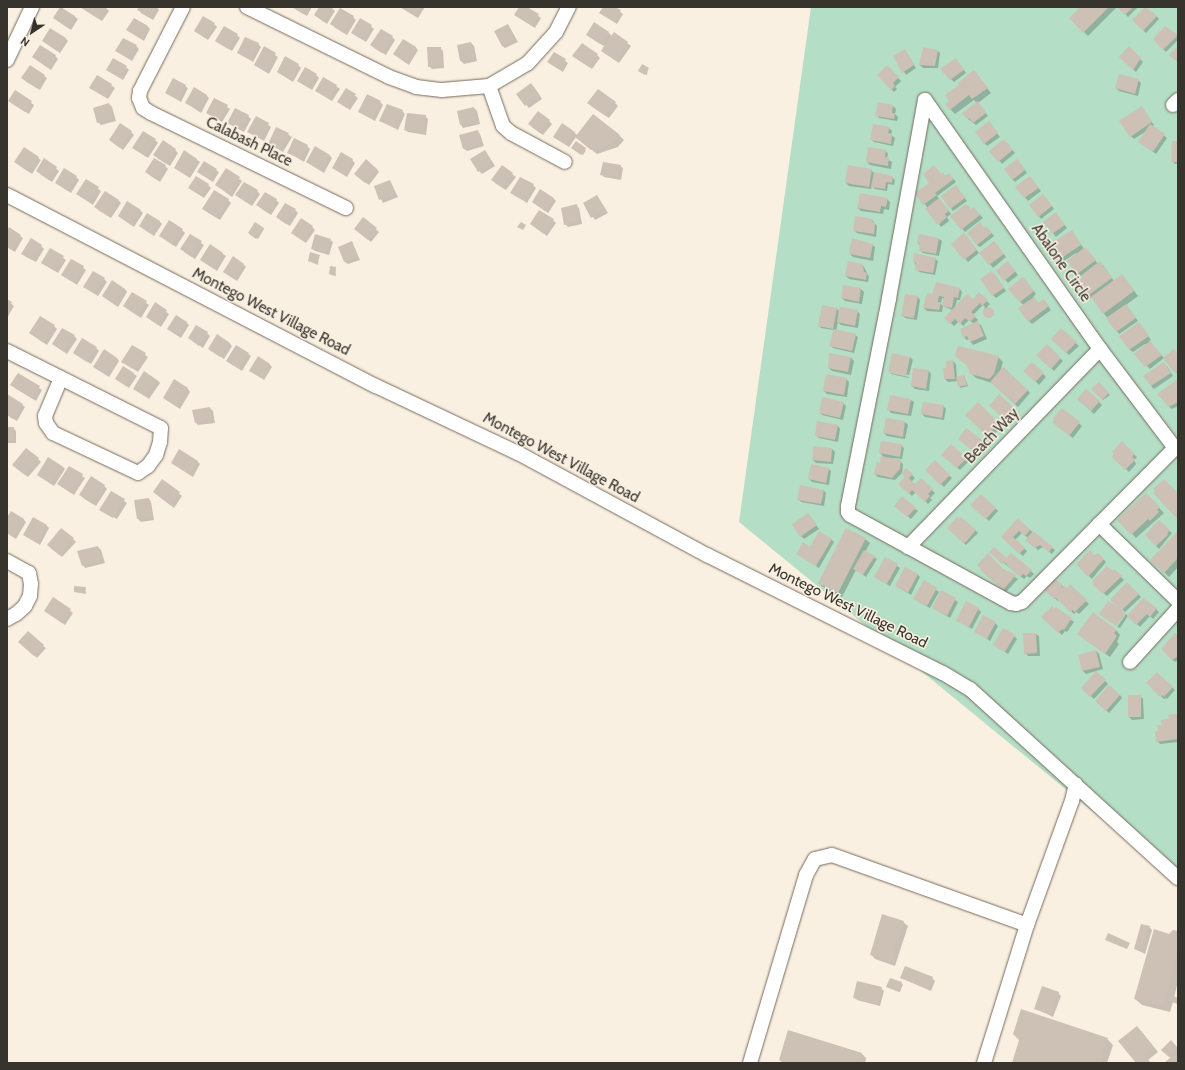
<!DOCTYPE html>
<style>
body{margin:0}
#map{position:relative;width:1185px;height:1070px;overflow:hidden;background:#faf0e1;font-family:Cabin,sans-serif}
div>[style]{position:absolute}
.green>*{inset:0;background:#b4dec5}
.shadow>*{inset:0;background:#0003}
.building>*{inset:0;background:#cdc0b4}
.round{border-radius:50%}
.roads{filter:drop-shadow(0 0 1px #736a5d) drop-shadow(0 0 1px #736a5d)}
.street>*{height:14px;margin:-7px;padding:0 7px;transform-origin:7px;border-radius:7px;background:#fff}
span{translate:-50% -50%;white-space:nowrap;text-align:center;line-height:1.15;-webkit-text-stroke:3px #faf0e1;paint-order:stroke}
.street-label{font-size:15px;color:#37342e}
.frame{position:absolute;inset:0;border:8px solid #37342e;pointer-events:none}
.north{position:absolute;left:12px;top:12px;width:40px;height:40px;-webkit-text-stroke:3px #faf0e1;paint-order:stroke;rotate:215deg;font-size:11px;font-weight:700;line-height:16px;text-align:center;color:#37342e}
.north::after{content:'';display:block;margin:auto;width:14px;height:18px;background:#37342e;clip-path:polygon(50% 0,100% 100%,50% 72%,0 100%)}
</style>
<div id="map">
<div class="green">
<div style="clip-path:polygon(811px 7px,1178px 7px,1178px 881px,739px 522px)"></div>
</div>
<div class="shadow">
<div style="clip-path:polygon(61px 7px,78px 19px,71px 30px,54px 18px)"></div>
<div style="clip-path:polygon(80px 7px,105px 7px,109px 11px,102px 21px)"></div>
<div style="clip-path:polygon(140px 7px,157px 7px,159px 10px,153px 20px,141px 13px,139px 10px)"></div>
<div style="clip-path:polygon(292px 7px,312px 7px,307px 16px)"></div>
<div style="clip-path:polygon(320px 7px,330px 7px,335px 11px,327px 24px,315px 15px)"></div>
<div style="clip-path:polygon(400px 7px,425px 7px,418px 18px)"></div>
<div style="clip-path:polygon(520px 7px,525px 7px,541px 18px,535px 28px,518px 17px)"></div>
<div style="clip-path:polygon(604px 7px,613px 7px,623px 14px,617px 24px,601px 13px)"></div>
<div style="clip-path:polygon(1082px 7px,1117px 7px,1088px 36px,1070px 18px)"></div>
<div style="clip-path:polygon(1119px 7px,1138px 7px,1128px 17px)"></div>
<div style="clip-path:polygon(1152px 12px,1159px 19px,1146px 33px,1133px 20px)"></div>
<div style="clip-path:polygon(353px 17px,356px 20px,347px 35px,334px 27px)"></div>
<div style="clip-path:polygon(361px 19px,374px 29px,366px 42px,355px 35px)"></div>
<div style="clip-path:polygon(214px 24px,217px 27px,208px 40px,195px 31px)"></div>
<div style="clip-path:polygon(508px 25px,518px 42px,505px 48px,502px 46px)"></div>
<div style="clip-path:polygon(147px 26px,150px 29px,144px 41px,128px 30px)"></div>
<div style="clip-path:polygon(608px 32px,612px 36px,614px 34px,631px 46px,619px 63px,606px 53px,605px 47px,588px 35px)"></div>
<div style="clip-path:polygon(237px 35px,240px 38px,232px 51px,219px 43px)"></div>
<div style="clip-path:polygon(1177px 36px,1178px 40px,1166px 52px,1154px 39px)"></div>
<div style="clip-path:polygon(392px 37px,395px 40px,386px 55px,374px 48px)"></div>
<div style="clip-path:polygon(65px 38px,68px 41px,60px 53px,46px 43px)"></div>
<div style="clip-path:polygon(471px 43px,474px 46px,477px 61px,464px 64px,461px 61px,458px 46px)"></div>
<div style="clip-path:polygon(258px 44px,261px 47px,253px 62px,238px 52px)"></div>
<div style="clip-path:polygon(136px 46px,139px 49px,132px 61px,117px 51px)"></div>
<div style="clip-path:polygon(415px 47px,418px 50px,409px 65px,394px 54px)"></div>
<div style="clip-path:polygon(264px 48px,278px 57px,269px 74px,255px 65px)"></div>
<div style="clip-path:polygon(440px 48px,443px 51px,444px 68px,432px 69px,429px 66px)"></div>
<div style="clip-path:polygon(1129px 48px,1143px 62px,1136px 72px,1120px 57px)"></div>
<div style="clip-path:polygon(905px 50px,916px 68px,906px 75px,894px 56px)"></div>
<div style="clip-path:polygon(938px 51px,940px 53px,938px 68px,923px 68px,920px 65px)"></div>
<div style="clip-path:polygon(554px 53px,568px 63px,563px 72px,548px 62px)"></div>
<div style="clip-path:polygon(597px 55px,600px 58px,592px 69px,577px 59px)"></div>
<div style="clip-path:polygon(55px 56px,58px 59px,51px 70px,33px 57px)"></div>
<div style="clip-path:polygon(956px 59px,966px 73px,954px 82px,941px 69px)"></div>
<div style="clip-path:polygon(298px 65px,301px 68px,293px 82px,278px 72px)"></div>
<div style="clip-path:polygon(30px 66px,47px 78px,40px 90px,25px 81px)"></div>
<div style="clip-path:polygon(887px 66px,901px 81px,895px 87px,897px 89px,894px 92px,878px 75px)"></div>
<div style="clip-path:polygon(126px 67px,129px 70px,123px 80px,110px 72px)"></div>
<div style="clip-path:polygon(648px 69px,647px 75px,641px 72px)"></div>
<div style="clip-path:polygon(316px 75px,319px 78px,312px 90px,298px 81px)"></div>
<div style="clip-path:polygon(97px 76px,115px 88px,108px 99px,91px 88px)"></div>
<div style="clip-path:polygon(978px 76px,991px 93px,978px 103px,988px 116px,976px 125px,968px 119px,977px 103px,974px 100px,955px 114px,950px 109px,951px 101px)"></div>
<div style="clip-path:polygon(324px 78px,340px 89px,332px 101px,316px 91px)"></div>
<div style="clip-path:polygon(174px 79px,188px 88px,181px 102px,166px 92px)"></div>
<div style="clip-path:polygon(1138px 80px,1141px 83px,1138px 96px,1119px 91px,1116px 88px)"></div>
<div style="clip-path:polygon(534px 87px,542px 99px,529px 108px,518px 94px)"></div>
<div style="clip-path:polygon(346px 89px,358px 98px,350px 110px,341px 104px)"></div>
<div style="clip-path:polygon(15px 91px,34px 105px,29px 114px,12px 103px)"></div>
<div style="clip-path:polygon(206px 95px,209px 98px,201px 113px,186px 103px)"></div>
<div style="clip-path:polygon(215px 99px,230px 109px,222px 122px,207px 113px)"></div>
<div style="clip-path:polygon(380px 102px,383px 105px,375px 121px,359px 112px)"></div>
<div style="clip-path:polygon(615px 103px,618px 106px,609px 118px,591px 106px)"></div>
<div style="clip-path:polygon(109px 104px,112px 107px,116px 121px,101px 125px,98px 122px)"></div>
<div style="clip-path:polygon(893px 106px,896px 109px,895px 114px,898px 117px,897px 121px,879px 118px,877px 115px)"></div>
<div style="clip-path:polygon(474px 108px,477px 111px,480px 124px,463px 128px,461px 125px)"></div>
<div style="clip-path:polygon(402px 111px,405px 114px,398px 130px,381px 121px)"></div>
<div style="clip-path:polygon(1144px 111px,1154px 125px,1152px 126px,1167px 138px,1156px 154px,1142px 144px,1148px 130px,1134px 139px,1131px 136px)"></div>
<div style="clip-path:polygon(248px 116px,251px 119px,244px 132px,228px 123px)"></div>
<div style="clip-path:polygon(425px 116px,428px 119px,426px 135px,408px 132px,405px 130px)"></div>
<div style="clip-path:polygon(257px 117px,271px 127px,264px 141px,249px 132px)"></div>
<div style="clip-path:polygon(549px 121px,552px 124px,543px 135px,532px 127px)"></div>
<div style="clip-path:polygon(991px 125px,1000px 137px,987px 146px,976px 132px)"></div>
<div style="clip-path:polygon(277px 128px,292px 137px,283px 152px,269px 143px)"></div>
<div style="clip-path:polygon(889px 128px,892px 131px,891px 135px,895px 138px,893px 146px,874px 142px,871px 139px)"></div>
<div style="clip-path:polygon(477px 131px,480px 134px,484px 146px,467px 151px,464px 149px)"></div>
<div style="clip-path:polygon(131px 132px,134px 135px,123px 150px,113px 142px)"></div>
<div style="clip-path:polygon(574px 132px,578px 136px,619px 135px,624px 140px,618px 147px,597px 154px,576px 137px,569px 147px,554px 137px)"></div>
<div style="clip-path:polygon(155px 140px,158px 143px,148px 158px,136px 150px)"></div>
<div style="clip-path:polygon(1178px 142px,1178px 164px,1175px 164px,1172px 161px)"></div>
<div style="clip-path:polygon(576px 143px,586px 150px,583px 155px,574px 149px)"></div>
<div style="clip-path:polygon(1007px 143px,1015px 153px,1002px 164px,991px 151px)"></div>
<div style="clip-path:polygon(307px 146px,310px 149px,304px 162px,288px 152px)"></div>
<div style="clip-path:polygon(175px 150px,178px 153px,170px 166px,157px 158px)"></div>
<div style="clip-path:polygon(485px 151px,495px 166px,482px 174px,479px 171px)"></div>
<div style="clip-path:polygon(886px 151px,888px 154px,887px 159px,892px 162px,891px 169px,870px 165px,867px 162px)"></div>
<div style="clip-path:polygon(185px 152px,200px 162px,190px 178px,178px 170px)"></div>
<div style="clip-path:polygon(330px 156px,332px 158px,324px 173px,307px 162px)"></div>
<div style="clip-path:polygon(38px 158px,41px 160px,32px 174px,15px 162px)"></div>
<div style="clip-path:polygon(44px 160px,59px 171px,52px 182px,40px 174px)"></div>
<div style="clip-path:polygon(352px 160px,355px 163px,347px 177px,333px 168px)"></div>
<div style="clip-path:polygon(1020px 163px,1027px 173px,1015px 182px,1012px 179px)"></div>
<div style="clip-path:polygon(165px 166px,168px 169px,160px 182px,146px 172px)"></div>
<div style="clip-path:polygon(620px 166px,623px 168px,621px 180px,604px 177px,602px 175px)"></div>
<div style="clip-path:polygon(502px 167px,516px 177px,506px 190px,495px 183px)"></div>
<div style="clip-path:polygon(377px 169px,379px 172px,369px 185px,358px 177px)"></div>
<div style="clip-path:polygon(216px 170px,219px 172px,213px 182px,198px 172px)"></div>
<div style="clip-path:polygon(226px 170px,242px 181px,232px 197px,216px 185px)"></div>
<div style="clip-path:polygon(871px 170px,874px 173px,892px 177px,895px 180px,894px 185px,888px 184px,887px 191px,875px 189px,872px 186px,871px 189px,849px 186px,846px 183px)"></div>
<div style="clip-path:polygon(941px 175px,952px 177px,956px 182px,937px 196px,951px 214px,947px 217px,949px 221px,941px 227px,917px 193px)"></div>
<div style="clip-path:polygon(76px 177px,79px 180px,71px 193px,56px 183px)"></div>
<div style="clip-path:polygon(86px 180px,101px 191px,93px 205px,77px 194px)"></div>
<div style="clip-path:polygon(1032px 180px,1041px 191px,1028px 201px,1017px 187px)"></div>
<div style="clip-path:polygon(390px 181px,398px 197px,383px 203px,375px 187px)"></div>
<div style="clip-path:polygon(208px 185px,211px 188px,204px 198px,190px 188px)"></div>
<div style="clip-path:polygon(533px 185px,536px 188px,527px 203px,512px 193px)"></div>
<div style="clip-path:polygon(958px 189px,967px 201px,953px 211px,951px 208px)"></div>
<div style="clip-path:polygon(257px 191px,260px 194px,252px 206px,236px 195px)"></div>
<div style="clip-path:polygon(597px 196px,608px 213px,595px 220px,584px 203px)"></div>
<div style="clip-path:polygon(553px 198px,556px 201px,548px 213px,533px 202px)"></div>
<div style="clip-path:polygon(1046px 198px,1054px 209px,1041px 219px,1039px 216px)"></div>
<div style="clip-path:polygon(887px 199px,890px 202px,889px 210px,884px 209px,883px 214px,861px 211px,858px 208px)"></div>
<div style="clip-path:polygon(118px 200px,121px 203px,111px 218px,98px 210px)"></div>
<div style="clip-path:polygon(228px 200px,231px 203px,220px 220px,206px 211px)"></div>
<div style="clip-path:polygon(276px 200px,279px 203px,271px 215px,257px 205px)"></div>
<div style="clip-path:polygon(576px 206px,579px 208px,582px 224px,568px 227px,565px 224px)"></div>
<div style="clip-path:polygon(140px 210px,143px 213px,134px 227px,119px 216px)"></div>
<div style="clip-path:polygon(295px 210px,298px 213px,290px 226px,280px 220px)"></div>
<div style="clip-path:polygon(971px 210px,976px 211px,983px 218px,965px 232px,952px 217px)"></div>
<div style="clip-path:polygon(1056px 214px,1067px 228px,1056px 237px,1044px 222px)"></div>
<div style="clip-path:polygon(363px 219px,379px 232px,371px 242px,358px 231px)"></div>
<div style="clip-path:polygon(553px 220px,556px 223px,547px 236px,534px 226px)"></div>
<div style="clip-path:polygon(872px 220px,877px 226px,876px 237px,857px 233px,854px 230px)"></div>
<div style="clip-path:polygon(159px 221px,162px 224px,154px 236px,140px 226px)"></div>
<div style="clip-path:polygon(312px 227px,315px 230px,306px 243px,292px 233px)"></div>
<div style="clip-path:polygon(263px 228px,264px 229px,258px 239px,250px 234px)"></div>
<div style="clip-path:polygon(984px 229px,989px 230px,994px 236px,980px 247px,977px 245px)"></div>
<div style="clip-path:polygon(182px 230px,185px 233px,176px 247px,160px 236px)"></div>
<div style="clip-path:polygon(7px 233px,20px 236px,23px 238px,15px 252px,7px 247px)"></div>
<div style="clip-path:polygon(1074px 234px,1084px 249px,1088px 251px,1098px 264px,1103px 265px,1114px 281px,1126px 280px,1138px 296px,1126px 305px,1138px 321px,1119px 334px,1092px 297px,1090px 299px,1075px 281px,1081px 277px,1068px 261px,1077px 254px,1076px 253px,1058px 265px,1055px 262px,1057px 252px)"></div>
<div style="clip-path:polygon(190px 235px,204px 245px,195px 259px,184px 252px)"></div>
<div style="clip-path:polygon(967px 237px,979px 253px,968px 262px,952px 244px)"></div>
<div style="clip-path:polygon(853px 239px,872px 245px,875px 247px,873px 261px,853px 257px,850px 254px)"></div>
<div style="clip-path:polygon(939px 239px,942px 241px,939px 256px,923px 253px,920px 250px,921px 246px,918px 243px)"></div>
<div style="clip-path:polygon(330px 240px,333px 242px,329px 255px,315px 251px,312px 248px)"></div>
<div style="clip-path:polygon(352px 242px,360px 260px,348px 264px,345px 262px)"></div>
<div style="clip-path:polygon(997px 245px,1006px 257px,993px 268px,981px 253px)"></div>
<div style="clip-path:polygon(41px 246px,44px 249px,36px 262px,25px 256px)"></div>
<div style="clip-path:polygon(211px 246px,226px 256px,217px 271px,202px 260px)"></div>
<div style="clip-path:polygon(51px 249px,66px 260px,58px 273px,45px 265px)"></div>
<div style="clip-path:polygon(319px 256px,318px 265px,309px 261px)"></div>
<div style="clip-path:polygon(935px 259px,938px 261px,935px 275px,919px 272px,914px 262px)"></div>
<div style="clip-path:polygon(72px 260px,86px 270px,77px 285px,63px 275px)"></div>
<div style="clip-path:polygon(243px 264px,246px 267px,237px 281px,227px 274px)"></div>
<div style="clip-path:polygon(863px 265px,869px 277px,868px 282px,849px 279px,846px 276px)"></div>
<div style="clip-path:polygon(1010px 265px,1018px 275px,1008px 283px,997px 271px)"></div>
<div style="clip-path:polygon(335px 268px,336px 276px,331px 275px,330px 274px)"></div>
<div style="clip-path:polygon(995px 275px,1006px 291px,996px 298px,993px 295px)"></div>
<div style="clip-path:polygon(104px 279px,107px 282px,98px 296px,84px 287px)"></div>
<div style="clip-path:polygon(1026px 281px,1036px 294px,1033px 297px,1039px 304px,1046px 303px,1051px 310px,1032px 324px,1029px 321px,1024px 305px,1020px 302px)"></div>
<div style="clip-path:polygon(844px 286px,861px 289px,864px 292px,862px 304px,845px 301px,842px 298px)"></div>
<div style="clip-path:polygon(125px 289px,127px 292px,118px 307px,103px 296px)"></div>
<div style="clip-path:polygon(960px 289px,962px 292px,960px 300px,957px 300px,955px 308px,973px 300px,979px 294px,990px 304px,987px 307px,991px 309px,994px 314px,989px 318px,986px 316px,983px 312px,985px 307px,983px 305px,973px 315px,978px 320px,974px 324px,978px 323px,981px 325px,987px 339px,973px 345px,969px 339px,967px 340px,964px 337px,974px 324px,969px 320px,963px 326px,959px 321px,954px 326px,945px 318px,952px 310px,943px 306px,945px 299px,942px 298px,941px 304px,943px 306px,942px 312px,927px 311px,924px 308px,933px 295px)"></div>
<div style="clip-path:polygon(132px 293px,149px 305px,141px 318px,124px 306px)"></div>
<div style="clip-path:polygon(918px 297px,920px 300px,917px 320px,905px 318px,902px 315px)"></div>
<div style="clip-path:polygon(7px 300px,14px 306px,7px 318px)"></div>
<div style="clip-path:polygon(155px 304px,169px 314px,161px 327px,147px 317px)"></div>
<div style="clip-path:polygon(837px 309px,839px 311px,857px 311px,860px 314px,858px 328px,841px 325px,838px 322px,836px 331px,855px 335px,858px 337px,854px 353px,833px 348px,830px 345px,834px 330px,821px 328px,819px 325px)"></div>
<div style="clip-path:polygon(186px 322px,189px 325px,181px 338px,168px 329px)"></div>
<div style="clip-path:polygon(1139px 324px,1151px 340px,1149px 341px,1164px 358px,1174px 350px,1178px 355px,1178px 374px,1164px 358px,1150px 369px,1136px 354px,1146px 345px,1145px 344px,1133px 352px,1130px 350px,1121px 336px)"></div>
<div style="clip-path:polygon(54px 326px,57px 329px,47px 345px,30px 333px)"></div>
<div style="clip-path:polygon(1061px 329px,1079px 346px,1069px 355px,1052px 339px)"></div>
<div style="clip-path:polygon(207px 333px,210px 336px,203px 348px,189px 338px)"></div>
<div style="clip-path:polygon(74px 336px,77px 339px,67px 354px,53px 344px)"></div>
<div style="clip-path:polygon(229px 343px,232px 346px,224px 359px,209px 349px)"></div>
<div style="clip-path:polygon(1047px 345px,1063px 361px,1054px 371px,1038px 355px)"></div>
<div style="clip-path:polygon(133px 346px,148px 357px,138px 372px,123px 362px)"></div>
<div style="clip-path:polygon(237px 346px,251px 356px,242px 371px,230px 363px)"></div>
<div style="clip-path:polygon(96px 348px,99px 351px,91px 364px,77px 355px)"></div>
<div style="clip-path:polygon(830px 354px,851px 358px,854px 361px,851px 375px,832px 371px,829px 368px)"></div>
<div style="clip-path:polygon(910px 357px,913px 360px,909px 375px,891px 371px,891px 373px,889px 371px)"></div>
<div style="clip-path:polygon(998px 357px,1003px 362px,1000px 372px,1004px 368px,1030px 393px,1018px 407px,992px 383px,976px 378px,971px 373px)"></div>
<div style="clip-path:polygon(117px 358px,119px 361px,109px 377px,97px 369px)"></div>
<div style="clip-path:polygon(953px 361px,956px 364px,957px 378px,964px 376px,968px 386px,960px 388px,958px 381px,948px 382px,945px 379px,947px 368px)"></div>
<div style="clip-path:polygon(1032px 363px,1046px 377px,1039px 385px,1025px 371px)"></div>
<div style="clip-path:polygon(269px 364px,272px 367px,264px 380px,250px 370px)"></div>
<div style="clip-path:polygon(1167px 366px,1173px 376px,1154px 389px,1151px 386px)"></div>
<div style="clip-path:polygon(123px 367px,137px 376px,129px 388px,116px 379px)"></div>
<div style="clip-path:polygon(929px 371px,931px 374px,929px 391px,915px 389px,912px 386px)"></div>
<div style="clip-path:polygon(891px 373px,909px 377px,909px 378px,891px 374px)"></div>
<div style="clip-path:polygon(18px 374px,42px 390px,36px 401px,15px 388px)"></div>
<div style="clip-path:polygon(846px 379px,849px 382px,847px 397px,827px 394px,824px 391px)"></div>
<div style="clip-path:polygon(157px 380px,160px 383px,149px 399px,135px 389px)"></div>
<div style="clip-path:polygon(1099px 383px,1110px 395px,1103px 400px,1093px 389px)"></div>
<div style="clip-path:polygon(1178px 384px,1178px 406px,1172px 409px,1169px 407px)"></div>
<div style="clip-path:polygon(188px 389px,190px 392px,180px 409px,164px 398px)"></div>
<div style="clip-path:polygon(1086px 390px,1102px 405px,1094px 414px,1078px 399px)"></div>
<div style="clip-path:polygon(7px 395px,25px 407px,17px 421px,7px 415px)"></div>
<div style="clip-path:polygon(911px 400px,914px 402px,911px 416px,891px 413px,889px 410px)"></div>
<div style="clip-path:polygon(843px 403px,846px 406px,843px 420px,822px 415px,820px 412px)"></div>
<div style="clip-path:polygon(978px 404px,1001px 427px,991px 438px,967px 415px)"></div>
<div style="clip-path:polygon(943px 406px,946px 409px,944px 420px,925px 417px,922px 414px)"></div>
<div style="clip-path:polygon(210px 408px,213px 411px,215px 423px,198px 425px,196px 423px)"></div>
<div style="clip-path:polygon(993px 408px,1014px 408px,1016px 411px,1007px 421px)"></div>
<div style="clip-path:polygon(1062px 409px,1082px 426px,1073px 438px,1056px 425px,1055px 420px)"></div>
<div style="clip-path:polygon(887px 419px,905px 422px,908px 425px,905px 439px,887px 436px,884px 433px)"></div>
<div style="clip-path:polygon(838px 426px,840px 429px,838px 442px,819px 438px,816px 435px)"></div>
<div style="clip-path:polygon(7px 428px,13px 428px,16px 431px,16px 443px,7px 443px)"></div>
<div style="clip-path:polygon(981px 440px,984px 443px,976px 453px,962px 441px)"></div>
<div style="clip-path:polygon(1122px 443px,1137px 457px,1134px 460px,1136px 464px,1129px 472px,1113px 456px)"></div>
<div style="clip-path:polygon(901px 445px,904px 448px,902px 459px,893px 458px,893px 459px,900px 461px,903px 464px,902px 473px,895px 480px,878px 477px,875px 474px,885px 458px,880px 453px)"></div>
<div style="clip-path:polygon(832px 449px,835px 452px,833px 464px,816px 463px,813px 460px)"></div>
<div style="clip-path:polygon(946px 457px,966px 458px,969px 461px,960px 470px)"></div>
<div style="clip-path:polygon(38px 459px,41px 462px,28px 477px,16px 468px)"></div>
<div style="clip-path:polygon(198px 462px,200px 464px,193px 477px,172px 463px)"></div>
<div style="clip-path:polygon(935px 462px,952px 478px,944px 487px,926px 470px)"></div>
<div style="clip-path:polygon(62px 466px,65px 469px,54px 486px,38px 475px)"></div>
<div style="clip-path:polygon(69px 467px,85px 478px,74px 495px,58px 484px)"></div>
<div style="clip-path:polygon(828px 469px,831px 471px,829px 485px,812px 482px,809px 479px)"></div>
<div style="clip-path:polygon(906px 469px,915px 478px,911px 482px,915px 486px,921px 480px,935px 493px,930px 498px,932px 500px,928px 504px,916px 492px,912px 496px,899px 484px,906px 477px)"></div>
<div style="clip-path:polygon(163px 480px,182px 496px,174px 508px,154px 492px)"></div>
<div style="clip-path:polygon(104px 486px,107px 489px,96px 506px,83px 498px)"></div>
<div style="clip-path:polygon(823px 490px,826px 493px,824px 506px,801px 502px,798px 499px)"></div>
<div style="clip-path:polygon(111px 492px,127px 503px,117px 519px,102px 510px)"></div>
<div style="clip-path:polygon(1146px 494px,1164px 513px,1136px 538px,1119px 520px)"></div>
<div style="clip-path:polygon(981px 495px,998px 511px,989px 521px,974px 508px)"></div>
<div style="clip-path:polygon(149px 499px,151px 502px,154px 520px,141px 522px,138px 519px)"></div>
<div style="clip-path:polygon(898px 508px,915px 509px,918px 511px,911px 519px)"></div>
<div style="clip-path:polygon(808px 514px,819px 529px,804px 539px,801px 536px)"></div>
<div style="clip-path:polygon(7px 519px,23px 519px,26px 522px,16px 539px,7px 533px)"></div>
<div style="clip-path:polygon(1018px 520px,1052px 548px,1055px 550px,1052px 554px,1043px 547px,1038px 550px,1029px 542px,1028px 538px,1022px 533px,1015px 540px,1027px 551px,1023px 556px,1002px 537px)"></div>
<div style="clip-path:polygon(1159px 521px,1172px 533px,1159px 549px,1146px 535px)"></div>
<div style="clip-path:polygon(46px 525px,49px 528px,40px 545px,24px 535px)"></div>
<div style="clip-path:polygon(948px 528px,975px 530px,978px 533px,966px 545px)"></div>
<div style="clip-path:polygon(1178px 532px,1178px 567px,1169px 577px,1152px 560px)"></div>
<div style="clip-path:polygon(73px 539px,76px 542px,62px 557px,51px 548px)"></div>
<div style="clip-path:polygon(831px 539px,834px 542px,819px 568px,797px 554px)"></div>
<div style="clip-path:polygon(865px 539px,870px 543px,865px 552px,877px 559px,866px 577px,856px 570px,842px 597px,823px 587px,819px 583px)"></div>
<div style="clip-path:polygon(98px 547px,101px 550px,105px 563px,85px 568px,83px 565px)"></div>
<div style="clip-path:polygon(990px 552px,1007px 559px,1012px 554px,1034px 574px,1030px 578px,1027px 576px,1024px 579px)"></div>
<div style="clip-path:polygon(1098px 554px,1106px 562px,1092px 579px,1077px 564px)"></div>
<div style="clip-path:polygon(885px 558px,900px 568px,890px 586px,875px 577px)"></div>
<div style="clip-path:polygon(1003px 569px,1018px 579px,1006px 592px,984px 573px)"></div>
<div style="clip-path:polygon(1114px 570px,1124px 580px,1107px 596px,1094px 585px)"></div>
<div style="clip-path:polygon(917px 574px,920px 577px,911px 595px,896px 586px)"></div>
<div style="clip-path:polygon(1052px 579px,1067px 589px,1070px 586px,1089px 604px,1079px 614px,1076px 612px,1074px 614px,1059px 599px,1058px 601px,1042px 587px)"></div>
<div style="clip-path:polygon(924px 582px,939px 592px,930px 608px,917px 601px)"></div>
<div style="clip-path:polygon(1127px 583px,1141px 597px,1125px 612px,1112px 600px)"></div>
<div style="clip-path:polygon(85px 588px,86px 594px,75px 592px)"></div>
<div style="clip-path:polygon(942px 592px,958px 602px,950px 618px,933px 608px)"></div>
<div style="clip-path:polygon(54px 598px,73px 613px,65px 625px,48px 613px)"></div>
<div style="clip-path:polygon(1056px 608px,1074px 622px,1067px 632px,1065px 631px,1062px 635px,1043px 617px)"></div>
<div style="clip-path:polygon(978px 609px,981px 612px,972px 629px,957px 620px)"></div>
<div style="clip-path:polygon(1156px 609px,1159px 612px,1153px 619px,1150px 616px,1140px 627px,1129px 616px)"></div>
<div style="clip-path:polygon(1126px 614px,1128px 616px,1120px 628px,1117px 627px)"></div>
<div style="clip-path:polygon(995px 623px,998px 626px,990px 641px,975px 631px)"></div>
<div style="clip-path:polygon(1116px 630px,1120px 635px,1117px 642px,1119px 644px,1110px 657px,1083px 638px)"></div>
<div style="clip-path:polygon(1036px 634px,1039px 636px,1040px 656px,1028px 656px,1025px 653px)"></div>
<div style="clip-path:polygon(1014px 636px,1017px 639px,1008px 654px,994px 645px)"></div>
<div style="clip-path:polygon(1178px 637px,1178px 660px,1175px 662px,1162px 649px)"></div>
<div style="clip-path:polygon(22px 645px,43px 646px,46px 648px,37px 658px)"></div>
<div style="clip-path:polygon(1096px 651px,1099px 654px,1103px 669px,1086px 674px,1083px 671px)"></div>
<div style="clip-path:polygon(1096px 672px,1108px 684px,1094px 699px,1082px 688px)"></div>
<div style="clip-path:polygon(1157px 673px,1175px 690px,1167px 699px,1166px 698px,1164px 699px,1148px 683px)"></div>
<div style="clip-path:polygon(1120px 695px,1122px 698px,1109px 713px,1099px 704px)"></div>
<div style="clip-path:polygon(1140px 696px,1143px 699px,1144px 719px,1132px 720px,1129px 717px)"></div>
<div style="clip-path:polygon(1178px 715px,1178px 742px,1160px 744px,1157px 741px,1163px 725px)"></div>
<div style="clip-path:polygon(903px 922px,908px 926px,895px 966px,875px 959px,871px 954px)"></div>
<div style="clip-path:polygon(1149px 927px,1152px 930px,1145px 954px,1135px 949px)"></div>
<div style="clip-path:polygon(1178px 932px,1178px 981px,1174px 998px,1178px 999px,1178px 1004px,1173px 1002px,1170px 1012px,1142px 1005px,1135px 999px,1170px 935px)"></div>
<div style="clip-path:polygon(901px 978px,932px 978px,935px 981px,931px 991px)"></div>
<div style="clip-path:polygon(891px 979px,903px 984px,900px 992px,888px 987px)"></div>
<div style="clip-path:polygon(881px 988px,884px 991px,880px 1006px,857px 1000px,854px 997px)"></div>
<div style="clip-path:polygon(1058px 993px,1061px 996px,1053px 1017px,1035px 1008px)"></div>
<div style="clip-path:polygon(789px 1031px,862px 1054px,866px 1058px,865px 1063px,783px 1063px,780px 1060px)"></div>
<div style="clip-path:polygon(1141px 1031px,1158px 1052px,1148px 1060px,1150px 1063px,1138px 1063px)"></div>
<div style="clip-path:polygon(1107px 1039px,1113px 1045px,1107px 1063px,1013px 1063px)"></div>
<div style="clip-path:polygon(1171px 1042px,1178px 1049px,1178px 1063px,1165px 1063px,1171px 1058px,1163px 1050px)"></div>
</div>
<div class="building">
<div style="clip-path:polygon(60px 7px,75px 16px,68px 28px,53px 18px)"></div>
<div style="clip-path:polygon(80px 7px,107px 7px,99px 19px)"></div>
<div style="clip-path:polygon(139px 7px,156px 7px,150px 17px,137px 10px)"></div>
<div style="clip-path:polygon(292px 7px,308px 7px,303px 14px)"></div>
<div style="clip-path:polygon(319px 7px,333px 8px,324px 22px,314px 15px)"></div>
<div style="clip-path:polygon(400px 7px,420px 7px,415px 16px)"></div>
<div style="clip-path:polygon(519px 7px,527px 7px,539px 14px,532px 26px,514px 15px)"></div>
<div style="clip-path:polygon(603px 7px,615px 7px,621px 10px,614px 22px,599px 13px)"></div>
<div style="clip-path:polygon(1080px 7px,1109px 7px,1083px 33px,1069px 18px)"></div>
<div style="clip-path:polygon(1117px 7px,1133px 7px,1125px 15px)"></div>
<div style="clip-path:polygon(1145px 7px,1157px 16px,1143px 31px,1132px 20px)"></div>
<div style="clip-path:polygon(340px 8px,354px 16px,344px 33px,330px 24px)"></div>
<div style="clip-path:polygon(203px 16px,215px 23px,205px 38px,194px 31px)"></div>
<div style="clip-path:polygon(134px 18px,148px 26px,141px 39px,126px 30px)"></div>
<div style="clip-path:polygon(360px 18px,372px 25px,363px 40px,351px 33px)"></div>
<div style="clip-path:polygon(594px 22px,609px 32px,600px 44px,586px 35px)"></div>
<div style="clip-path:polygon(508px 24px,516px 39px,502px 46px,494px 31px)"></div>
<div style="clip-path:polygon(224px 26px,238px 34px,228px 49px,215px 41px)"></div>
<div style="clip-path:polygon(1165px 26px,1178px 35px,1163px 50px,1153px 39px)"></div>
<div style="clip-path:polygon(50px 28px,66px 38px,57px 51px,42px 41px)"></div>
<div style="clip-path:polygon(381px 29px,393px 36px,382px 53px,370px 45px)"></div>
<div style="clip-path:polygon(614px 32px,628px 42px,616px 61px,601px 51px)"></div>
<div style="clip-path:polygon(245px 37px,259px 43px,250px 60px,237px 53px)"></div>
<div style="clip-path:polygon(123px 38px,137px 45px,129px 59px,115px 51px)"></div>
<div style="clip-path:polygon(403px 39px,416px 47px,406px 63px,393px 54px)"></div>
<div style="clip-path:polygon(471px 42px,475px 58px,460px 61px,457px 45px)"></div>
<div style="clip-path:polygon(582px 43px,598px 54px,589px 67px,572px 56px)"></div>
<div style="clip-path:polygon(40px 45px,56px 55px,48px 68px,32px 57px)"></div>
<div style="clip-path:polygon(264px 46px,276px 53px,266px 72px,254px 65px)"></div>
<div style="clip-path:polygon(1129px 46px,1141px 58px,1133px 70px,1119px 57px)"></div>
<div style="clip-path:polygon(1178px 46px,1178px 63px,1169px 55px)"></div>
<div style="clip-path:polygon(427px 47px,441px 47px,442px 66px,428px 67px)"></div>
<div style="clip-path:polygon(923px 47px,938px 50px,935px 66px,919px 65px)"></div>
<div style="clip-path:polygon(905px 49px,914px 65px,902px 73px,893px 56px)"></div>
<div style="clip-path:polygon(554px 52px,566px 59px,560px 70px,547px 62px)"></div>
<div style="clip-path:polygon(285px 56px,299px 64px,290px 80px,277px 72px)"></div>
<div style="clip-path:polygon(113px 58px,127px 66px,120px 78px,106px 70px)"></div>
<div style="clip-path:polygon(956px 58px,964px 70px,950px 80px,940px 69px)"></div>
<div style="clip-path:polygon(642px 64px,649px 68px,645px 75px,638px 71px)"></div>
<div style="clip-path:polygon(30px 65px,45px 75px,37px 88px,21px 78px)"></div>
<div style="clip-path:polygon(887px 65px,899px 77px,893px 83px,895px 86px,891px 90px,877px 75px)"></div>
<div style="clip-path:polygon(305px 67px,317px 74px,309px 88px,297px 81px)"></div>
<div style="clip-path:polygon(974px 70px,988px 88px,972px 99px,969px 95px,950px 110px,945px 104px,949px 101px,945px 95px,959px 85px,958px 83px)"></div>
<div style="clip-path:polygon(1119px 74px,1139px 79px,1135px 94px,1115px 88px)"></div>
<div style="clip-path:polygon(97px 75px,112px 84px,105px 97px,89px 88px)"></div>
<div style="clip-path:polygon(323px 77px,337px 85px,329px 99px,315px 91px)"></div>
<div style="clip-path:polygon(173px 78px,186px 85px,178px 100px,165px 93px)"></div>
<div style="clip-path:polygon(531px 83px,540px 96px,525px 106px,516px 94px)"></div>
<div style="clip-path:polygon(194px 87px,207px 95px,198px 110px,185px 103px)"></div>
<div style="clip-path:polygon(346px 88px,356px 94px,347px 108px,337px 102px)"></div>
<div style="clip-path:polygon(598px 89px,616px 102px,606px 116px,587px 103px)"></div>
<div style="clip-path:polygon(15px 90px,32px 101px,25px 112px,8px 101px)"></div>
<div style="clip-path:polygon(367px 94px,381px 101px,372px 119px,358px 112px)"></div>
<div style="clip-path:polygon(214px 98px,228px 105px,219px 120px,206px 113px)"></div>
<div style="clip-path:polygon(978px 101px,986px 113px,973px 123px,969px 118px,967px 119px,962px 113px)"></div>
<div style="clip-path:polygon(878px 102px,893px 105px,892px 113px,895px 113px,894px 119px,875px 116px)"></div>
<div style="clip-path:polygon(109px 103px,114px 118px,97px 123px,93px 108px)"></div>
<div style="clip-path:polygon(387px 104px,403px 110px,395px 128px,379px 121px)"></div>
<div style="clip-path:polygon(1142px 106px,1152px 122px,1130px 137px,1119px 121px)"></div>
<div style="clip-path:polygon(474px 107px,477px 121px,460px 125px,457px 111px)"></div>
<div style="clip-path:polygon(235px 108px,249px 115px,241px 130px,227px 123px)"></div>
<div style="clip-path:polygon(538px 111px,550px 120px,540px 133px,528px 124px)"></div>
<div style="clip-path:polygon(407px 113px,426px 115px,424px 133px,404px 130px)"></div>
<div style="clip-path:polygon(593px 114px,620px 135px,614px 143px,591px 150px,575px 137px)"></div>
<div style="clip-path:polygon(256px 116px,269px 123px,261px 139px,247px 132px)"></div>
<div style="clip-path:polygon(989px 121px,998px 133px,984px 144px,975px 132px)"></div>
<div style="clip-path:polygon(120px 123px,132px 131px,120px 148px,109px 140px)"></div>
<div style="clip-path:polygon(562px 123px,575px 132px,566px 145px,553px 137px)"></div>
<div style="clip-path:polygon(873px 124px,890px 127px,888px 133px,892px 134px,891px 144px,870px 140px)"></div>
<div style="clip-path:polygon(1150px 124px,1165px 134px,1153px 152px,1138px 142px)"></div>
<div style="clip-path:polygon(276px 127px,289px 133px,280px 150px,268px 144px)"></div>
<div style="clip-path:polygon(478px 130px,482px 144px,463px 149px,459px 135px)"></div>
<div style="clip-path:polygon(143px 131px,156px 139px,145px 156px,132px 148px)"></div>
<div style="clip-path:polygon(294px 138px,308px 145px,301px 159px,287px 153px)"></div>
<div style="clip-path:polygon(1004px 139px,1013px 150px,998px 162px,989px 151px)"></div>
<div style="clip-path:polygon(163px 140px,176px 149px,167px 164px,153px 155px)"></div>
<div style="clip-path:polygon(576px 141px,586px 148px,581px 155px,571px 148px)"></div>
<div style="clip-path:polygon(1172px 141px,1178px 141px,1178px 162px,1171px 162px)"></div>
<div style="clip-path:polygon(315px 146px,330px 155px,321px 171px,306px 162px)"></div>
<div style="clip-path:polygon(24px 147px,39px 157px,29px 172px,14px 162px)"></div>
<div style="clip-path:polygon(868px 147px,886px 150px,885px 157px,889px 158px,888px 166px,866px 162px)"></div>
<div style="clip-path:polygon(184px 150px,197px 159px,187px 176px,174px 168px)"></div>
<div style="clip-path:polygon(485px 150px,493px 163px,478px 172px,470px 159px)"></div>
<div style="clip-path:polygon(341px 152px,353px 159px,344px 175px,332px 168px)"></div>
<div style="clip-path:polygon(44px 158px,57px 167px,49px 180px,36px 171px)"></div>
<div style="clip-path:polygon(154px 158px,166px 165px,157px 180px,145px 172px)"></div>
<div style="clip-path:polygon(366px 159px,377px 169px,365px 183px,354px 174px)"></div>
<div style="clip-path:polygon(1017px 159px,1025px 170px,1012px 180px,1004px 169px)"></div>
<div style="clip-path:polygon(204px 161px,217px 169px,210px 180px,197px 172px)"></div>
<div style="clip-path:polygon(603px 162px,621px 165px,619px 178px,600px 175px)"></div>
<div style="clip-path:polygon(502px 165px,513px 173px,503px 188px,491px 180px)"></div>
<div style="clip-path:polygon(848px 165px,872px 169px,869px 187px,845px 183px)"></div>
<div style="clip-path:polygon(934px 165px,941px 174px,943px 172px,945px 176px,949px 173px,954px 179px,935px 193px,937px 195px,923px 205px,915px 193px,929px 183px,923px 174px)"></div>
<div style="clip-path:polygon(64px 168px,77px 176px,68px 191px,55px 183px)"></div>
<div style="clip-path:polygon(226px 168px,240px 177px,229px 194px,215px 185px)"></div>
<div style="clip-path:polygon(874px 172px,893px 176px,892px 183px,886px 182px,885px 189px,871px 187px)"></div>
<div style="clip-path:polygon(196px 176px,209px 184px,201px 196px,188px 188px)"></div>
<div style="clip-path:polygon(1030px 176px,1039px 188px,1024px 198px,1015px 187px)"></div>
<div style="clip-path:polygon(520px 177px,534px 184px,524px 201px,510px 193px)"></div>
<div style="clip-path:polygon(86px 179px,99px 187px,89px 202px,76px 194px)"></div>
<div style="clip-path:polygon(390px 180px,396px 194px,379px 200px,374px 186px)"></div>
<div style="clip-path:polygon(244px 182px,258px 190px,249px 204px,235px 195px)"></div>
<div style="clip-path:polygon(956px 185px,965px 198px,950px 209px,941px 196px)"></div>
<div style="clip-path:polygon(540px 189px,554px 198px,545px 211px,532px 202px)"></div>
<div style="clip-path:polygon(214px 190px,229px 199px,217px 218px,202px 209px)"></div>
<div style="clip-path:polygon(105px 191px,119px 200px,108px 216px,94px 207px)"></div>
<div style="clip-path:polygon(265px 192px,277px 199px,268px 213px,256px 205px)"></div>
<div style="clip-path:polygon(860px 193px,888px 198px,886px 207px,881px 206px,880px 212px,857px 208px)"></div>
<div style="clip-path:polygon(1043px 194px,1052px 206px,1038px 217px,1029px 205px)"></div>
<div style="clip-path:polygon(597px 195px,606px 210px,591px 218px,583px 203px)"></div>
<div style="clip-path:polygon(939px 198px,949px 211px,945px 214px,947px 217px,938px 225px,925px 209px)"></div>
<div style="clip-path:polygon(127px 201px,141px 210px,131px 225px,118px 216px)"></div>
<div style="clip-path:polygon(285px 203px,296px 209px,286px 224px,276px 217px)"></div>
<div style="clip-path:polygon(577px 204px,580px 221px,564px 225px,561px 208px)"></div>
<div style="clip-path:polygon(966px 204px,971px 209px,974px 207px,980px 215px,961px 230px,950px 216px)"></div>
<div style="clip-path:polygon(539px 210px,554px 219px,544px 234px,530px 224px)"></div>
<div style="clip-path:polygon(1056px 212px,1065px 225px,1052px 234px,1043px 222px)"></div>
<div style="clip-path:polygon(147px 213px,160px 221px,151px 234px,139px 226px)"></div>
<div style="clip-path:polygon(855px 216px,873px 219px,872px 222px,875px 222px,874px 234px,853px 231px)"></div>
<div style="clip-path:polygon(363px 217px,377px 228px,368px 240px,354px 229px)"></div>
<div style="clip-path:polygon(301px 218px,313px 226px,303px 241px,291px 233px)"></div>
<div style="clip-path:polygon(169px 220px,183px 229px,173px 245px,159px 236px)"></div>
<div style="clip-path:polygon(255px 222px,264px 228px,256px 239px,248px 233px)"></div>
<div style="clip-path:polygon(521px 222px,526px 225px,523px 230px,517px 227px)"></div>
<div style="clip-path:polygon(980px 222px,984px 228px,986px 226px,992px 233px,977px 245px,967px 233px)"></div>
<div style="clip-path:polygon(9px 227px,21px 235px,12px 250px,7px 247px,7px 231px)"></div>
<div style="clip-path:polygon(1072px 230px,1081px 245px,1054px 263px,1050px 256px,1056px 252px,1050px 244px)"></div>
<div style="clip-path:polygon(964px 233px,977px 250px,964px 260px,951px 244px)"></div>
<div style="clip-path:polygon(190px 234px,202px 241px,192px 257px,180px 249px)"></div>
<div style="clip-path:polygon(315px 234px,331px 239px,326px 253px,311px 249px)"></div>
<div style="clip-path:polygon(919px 234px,939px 238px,936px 254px,919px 251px,920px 244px,917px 243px)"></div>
<div style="clip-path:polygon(31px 238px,42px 245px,32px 260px,21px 254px)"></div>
<div style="clip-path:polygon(852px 238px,873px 244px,870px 258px,849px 254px)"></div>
<div style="clip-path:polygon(352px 241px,358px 257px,344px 262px,338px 247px)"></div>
<div style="clip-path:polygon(994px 241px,1004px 254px,989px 265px,979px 253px)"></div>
<div style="clip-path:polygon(210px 244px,223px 253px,214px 269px,200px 260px)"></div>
<div style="clip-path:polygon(1085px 247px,1096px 260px,1077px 274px,1067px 261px)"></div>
<div style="clip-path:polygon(50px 248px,64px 256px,55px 271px,41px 263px)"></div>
<div style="clip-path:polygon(310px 252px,320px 255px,317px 264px,308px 261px)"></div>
<div style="clip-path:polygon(914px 253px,936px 258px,933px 273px,915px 270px,916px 263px,913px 263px)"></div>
<div style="clip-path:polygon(233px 256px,244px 264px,234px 279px,223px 272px)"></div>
<div style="clip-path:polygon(71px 259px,84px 266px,74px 283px,61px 275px)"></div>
<div style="clip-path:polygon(848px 261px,863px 264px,864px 272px,867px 273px,866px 280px,845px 276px)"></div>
<div style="clip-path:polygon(1007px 261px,1016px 271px,1004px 281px,996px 271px)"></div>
<div style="clip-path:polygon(1100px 261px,1112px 278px,1086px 297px,1074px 281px)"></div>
<div style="clip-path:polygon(330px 266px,336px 267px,335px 275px,329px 274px)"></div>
<div style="clip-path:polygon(93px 271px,105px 278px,95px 294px,83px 287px)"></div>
<div style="clip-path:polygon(992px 271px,1004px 288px,992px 296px,980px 279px)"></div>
<div style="clip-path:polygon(1122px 274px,1134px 291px,1103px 314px,1091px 297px)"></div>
<div style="clip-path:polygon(1023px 277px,1034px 291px,1020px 302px,1008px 289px)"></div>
<div style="clip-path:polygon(112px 280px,125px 289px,115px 305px,102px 296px)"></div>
<div style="clip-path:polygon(936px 282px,960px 288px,958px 298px,954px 297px,952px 308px,942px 306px,944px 297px,939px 296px,938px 302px,941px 302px,939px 310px,923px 308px,927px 293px,932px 294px)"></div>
<div style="clip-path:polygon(843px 285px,861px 288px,859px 302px,841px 298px)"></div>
<div style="clip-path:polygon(132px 292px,147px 301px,138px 316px,123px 306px)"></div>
<div style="clip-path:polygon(979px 292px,988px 300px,982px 306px,980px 303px,971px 312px,976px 316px,970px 322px,965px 318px,960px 324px,955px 319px,950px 324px,944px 318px,967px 294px,973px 299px)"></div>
<div style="clip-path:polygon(905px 294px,918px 296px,914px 318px,901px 316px)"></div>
<div style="clip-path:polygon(1034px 297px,1038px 303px,1044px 299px,1049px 306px,1028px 322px,1018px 308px)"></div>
<div style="clip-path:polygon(7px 299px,12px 302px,7px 311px)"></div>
<div style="clip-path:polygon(155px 302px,167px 310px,158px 325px,146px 317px)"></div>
<div style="clip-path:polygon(1126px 304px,1136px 318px,1116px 332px,1106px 318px)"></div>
<div style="clip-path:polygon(822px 305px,837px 308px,833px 329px,818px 326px)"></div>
<div class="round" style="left:982.5px;top:306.5px;width:11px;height:11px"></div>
<div style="clip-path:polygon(841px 307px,858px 310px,855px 326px,837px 322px,839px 308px)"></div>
<div style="clip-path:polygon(176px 315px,187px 322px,178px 336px,167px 329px)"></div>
<div style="clip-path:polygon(40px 316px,55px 325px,44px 343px,29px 333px)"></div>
<div style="clip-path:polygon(978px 321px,984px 336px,970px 342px,967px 336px,963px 338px,960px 329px)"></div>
<div style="clip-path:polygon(1139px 322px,1149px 336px,1129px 350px,1119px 336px)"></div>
<div style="clip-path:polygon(196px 325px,208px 332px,199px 346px,188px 338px)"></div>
<div style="clip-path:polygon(62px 328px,75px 335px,64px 352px,52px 344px)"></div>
<div style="clip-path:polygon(1061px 328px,1077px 342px,1066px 353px,1051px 339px)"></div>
<div style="clip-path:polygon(834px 329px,856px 334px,852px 351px,829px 346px)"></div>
<div style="clip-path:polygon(217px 334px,230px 343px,220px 357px,208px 349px)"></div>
<div style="clip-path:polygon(82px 338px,97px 347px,87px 362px,73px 353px)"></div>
<div style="clip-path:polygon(1150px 341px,1162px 355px,1145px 367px,1134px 354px)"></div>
<div style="clip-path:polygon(1047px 344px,1061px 358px,1051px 369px,1036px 355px)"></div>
<div style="clip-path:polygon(132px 345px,146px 353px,135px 370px,121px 362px)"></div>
<div style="clip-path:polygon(236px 345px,249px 353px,239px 369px,226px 361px)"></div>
<div style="clip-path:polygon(958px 346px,999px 356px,994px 374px,989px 379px,970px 374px,967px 366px,955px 356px)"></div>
<div style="clip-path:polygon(104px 349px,117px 358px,106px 375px,93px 367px)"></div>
<div style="clip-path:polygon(1174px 349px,1178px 354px,1178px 370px,1175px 373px,1163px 358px)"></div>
<div style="clip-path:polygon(829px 353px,851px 357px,848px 372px,828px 368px)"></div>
<div style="clip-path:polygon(892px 353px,910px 357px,906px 376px,888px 372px)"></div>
<div style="clip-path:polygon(258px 356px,270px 364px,261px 378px,249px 371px)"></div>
<div style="clip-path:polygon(953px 360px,955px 379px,944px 379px,943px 368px,946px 368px,946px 361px)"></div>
<div style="clip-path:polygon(1032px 362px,1044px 373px,1035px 382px,1023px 371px)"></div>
<div style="clip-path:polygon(1164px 362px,1171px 373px,1151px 386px,1143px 376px)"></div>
<div style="clip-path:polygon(123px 366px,134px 373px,126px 386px,115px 379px)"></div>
<div style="clip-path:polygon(1003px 367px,1028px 390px,1015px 404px,990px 382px)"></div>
<div style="clip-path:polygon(913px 368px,929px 370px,926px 389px,911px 386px)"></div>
<div style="clip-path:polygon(144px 371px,157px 380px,146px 397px,133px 389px)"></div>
<div style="clip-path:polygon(18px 373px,40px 386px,33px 399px,10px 385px)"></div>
<div style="clip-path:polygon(826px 374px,847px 378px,844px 395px,823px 391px)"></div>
<div style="clip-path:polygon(964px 375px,967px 385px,958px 387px,956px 377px)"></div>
<div style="clip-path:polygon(174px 379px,188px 388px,177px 407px,163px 398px)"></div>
<div style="clip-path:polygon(1176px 380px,1178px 383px,1178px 402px,1169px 407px,1157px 394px)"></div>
<div style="clip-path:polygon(1099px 382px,1109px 393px,1102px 400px,1091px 389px)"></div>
<div style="clip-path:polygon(1086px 389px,1100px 401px,1091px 411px,1077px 399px)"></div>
<div style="clip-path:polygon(7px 394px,23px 404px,13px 419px,7px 415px)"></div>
<div style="clip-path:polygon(999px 394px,1014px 408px,1004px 419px,989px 406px)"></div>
<div style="clip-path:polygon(890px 395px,911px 399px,908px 414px,887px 410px)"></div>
<div style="clip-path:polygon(822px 397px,844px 402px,840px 418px,819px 413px)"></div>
<div style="clip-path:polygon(923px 402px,944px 405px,942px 418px,921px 414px)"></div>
<div style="clip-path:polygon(978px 402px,999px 423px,987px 436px,965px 415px)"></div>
<div style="clip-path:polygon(210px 407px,212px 420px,195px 423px,192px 410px)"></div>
<div style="clip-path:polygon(1062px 408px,1080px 422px,1069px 436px,1052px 422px,1054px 420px,1053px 418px)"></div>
<div style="clip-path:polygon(886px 418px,905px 421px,903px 437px,883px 433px)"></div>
<div style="clip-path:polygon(817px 421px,838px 425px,835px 440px,815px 436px)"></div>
<div style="clip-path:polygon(7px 427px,14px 427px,13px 441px,7px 441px)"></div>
<div style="clip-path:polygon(966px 428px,982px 440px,973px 451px,958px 439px)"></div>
<div style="clip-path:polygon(881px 441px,902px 444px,900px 457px,879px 453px)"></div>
<div style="clip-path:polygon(1122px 441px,1135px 454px,1132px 457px,1135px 459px,1133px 462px,1125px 470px,1112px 457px,1114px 454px,1112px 452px)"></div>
<div style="clip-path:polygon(951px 444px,967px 458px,957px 468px,941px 455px)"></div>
<div style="clip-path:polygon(813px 446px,832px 448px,831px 462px,812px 460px)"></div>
<div style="clip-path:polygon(26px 448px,39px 458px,25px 475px,12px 465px)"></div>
<div style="clip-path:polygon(179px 449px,198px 461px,190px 475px,171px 463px)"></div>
<div style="clip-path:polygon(881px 456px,901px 460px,900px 469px,892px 478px,874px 474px,877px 462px,880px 463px)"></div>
<div style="clip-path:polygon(48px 457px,62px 466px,51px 484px,37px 475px)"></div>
<div style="clip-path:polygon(935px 460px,950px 475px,940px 485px,925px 470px)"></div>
<div style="clip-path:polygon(811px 464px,829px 468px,826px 483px,808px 479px)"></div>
<div style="clip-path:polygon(69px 466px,83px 474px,71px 493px,57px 484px)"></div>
<div style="clip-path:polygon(906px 468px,913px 474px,909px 478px,915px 484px,921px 478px,933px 489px,928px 494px,930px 496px,925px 502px,912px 490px,909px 494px,898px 484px,905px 477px,901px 473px)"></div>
<div style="clip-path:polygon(91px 476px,105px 485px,93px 504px,79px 495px)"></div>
<div style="clip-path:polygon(162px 479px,180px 492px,170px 505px,153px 492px)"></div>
<div style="clip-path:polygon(1164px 479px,1178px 493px,1178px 520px,1153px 493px,1155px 491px,1153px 489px)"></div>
<div style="clip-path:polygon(800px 485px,824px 490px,821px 504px,797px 500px)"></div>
<div style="clip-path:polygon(111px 491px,125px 499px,113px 518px,99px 510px)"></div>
<div style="clip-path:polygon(1146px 493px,1160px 507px,1157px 510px,1159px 512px,1150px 521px,1148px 519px,1131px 535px,1117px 520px)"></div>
<div style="clip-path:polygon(981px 494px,996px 508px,986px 519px,970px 505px)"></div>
<div style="clip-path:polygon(902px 496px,916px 508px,907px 517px,894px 506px)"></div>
<div style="clip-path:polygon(149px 498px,152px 518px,137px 519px,134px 500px)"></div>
<div style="clip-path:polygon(11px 511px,24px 519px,13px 537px,7px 533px,7px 517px)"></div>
<div style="clip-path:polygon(808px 513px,817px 525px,800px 537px,792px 524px)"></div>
<div style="clip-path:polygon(33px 517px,47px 525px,37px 543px,23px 535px)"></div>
<div style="clip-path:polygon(957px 517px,959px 519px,961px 517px,976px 530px,966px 542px,963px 543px,947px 528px)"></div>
<div style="clip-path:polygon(1018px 518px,1030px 530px,1025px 536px,1019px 531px,1013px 537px,1025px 548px,1019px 554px,1001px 537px)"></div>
<div style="clip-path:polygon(1159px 520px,1170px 530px,1167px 534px,1168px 535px,1156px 546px,1145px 535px)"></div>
<div style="clip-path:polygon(61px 528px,74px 538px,59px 555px,47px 545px)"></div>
<div style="clip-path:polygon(846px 528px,866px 538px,838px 593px,818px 583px)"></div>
<div style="clip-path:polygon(819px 531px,832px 539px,816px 566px,796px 554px,803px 542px,810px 547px)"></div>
<div style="clip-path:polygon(1033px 531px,1053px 547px,1049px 552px,1040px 545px,1035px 548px,1025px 540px)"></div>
<div style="clip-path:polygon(1178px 531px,1178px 558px,1164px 573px,1150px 560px)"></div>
<div style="clip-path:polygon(98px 546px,102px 561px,82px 566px,77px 551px)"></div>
<div style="clip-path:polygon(994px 547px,1007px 558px,1011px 553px,1032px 570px,1026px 576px,1023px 574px,1020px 577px,1004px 562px,1002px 564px,989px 552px)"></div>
<div style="clip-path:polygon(864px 550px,875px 556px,863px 575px,853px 569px)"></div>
<div style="clip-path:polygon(1090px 550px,1095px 556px,1098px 553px,1104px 559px,1088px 577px,1076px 564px)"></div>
<div style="clip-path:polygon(988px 553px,1003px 569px,1016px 575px,1003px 590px,980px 570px,981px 569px,977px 565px)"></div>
<div style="clip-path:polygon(885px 557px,898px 564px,887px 584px,874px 577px)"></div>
<div style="clip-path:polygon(1107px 566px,1113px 571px,1114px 569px,1122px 576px,1103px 594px,1093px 585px,1094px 583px,1092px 581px)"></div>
<div style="clip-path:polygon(905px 567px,918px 574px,908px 593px,895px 586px)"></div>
<div style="clip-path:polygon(1052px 577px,1063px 585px,1061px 589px,1064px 586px,1067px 588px,1070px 584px,1087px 600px,1075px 612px,1073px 610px,1070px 612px,1056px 598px,1054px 599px,1041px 587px)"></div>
<div style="clip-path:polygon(924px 580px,937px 588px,927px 606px,913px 599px)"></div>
<div style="clip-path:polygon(1127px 582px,1139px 594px,1122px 610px,1126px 613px,1116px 626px,1099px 614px,1108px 601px,1118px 607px,1110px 600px)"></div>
<div style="clip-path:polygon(74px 586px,86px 587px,85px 593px,74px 592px)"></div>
<div style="clip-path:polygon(941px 590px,956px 598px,947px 616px,932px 608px)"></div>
<div style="clip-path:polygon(53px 597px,71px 609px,62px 623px,44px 611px)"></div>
<div style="clip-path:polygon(1143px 598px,1157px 608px,1150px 617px,1147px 614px,1136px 625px,1127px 616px)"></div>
<div style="clip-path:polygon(966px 601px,979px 608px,969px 627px,956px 621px)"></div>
<div style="clip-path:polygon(1052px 606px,1054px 609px,1056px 607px,1072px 618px,1064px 630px,1062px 629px,1058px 633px,1041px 617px)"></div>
<div style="clip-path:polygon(1093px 612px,1117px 630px,1114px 633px,1117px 636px,1105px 654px,1077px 634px)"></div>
<div style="clip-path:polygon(983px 615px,996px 622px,987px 639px,974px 632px)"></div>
<div style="clip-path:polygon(1003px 628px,1015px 635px,1005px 652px,993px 645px)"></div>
<div style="clip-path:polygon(28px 631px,44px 645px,34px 656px,18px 642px)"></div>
<div style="clip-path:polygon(1023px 633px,1036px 633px,1037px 653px,1024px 654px)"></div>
<div style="clip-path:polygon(1175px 633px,1178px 635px,1178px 656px,1172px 660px,1161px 649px)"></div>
<div style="clip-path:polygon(1096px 650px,1100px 667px,1082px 671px,1078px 655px)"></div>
<div style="clip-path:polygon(1096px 671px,1106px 680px,1090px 697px,1081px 688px)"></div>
<div style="clip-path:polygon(1157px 672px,1173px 687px,1164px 697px,1163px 695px,1160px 697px,1146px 683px)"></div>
<div style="clip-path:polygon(1109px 685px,1120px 695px,1106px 711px,1095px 701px)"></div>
<div style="clip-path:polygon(1128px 695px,1141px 695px,1141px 717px,1128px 717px)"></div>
<div style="clip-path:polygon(1178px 714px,1178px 739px,1156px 742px,1155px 731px,1158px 731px,1157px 725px,1162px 725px,1161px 720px,1169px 719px,1168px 715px)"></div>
<div style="clip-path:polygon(882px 914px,904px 921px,891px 962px,870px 955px)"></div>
<div style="clip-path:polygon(1141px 924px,1150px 926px,1142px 952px,1134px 949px)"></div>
<div style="clip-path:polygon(1154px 929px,1169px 934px,1173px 930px,1178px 931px,1178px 950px,1164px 1006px,1134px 999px)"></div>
<div style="clip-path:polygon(1108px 933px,1130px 943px,1127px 949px,1105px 940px)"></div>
<div style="clip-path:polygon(905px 966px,933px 977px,928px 989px,900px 978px)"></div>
<div style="clip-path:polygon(890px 978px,902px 982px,899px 992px,886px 987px)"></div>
<div style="clip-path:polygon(857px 981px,882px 987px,878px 1004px,853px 998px)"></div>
<div style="clip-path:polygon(1042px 986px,1059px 992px,1051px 1015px,1034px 1009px)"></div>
<div style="clip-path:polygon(1170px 995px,1178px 998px,1178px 1004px,1168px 1001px)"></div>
<div style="clip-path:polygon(1021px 1009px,1108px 1038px,1100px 1063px,1012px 1063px,1019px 1040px,1013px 1034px)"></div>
<div style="clip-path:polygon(1137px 1026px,1154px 1047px,1144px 1055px,1151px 1063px,1136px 1063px,1118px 1041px)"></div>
<div style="clip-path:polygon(788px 1030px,862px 1053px,859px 1063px,788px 1063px,779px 1060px)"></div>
<div style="clip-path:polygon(1171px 1040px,1178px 1048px,1169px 1057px,1161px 1050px)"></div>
<div style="clip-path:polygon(1178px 1051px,1178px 1063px,1164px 1063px)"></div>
</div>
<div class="roads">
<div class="street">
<div style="left:183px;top:7px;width:94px;rotate:117.1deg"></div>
<div style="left:140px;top:91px;width:7px;rotate:98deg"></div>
<div style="left:139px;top:98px;width:11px;rotate:68deg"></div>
<div style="left:143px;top:108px;width:9px;rotate:32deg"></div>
<div style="left:151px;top:113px;width:217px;rotate:26deg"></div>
<div style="left:247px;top:7px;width:158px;rotate:26.2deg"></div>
<div style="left:389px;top:77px;width:29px;rotate:20deg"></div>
<div style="left:416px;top:87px;width:26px;rotate:7deg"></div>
<div style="left:442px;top:90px;width:47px;rotate:-4.9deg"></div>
<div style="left:489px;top:86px;width:45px;rotate:-30.5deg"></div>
<div style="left:528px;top:63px;width:42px;rotate:-47.9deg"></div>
<div style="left:556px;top:32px;width:28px;rotate:-63deg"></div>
<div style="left:7px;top:60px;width:59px;rotate:-64.7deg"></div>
<div style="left:489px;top:86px;width:42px;rotate:70.7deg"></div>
<div style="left:503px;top:126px;width:11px;rotate:41deg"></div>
<div style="left:511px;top:133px;width:61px;rotate:28.2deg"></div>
<div style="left:925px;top:100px;width:304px;rotate:54.9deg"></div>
<div style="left:1100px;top:349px;width:123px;rotate:52.9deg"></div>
<div style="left:1174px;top:447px;width:3px;rotate:108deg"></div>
<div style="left:1173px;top:450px;width:214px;rotate:134.8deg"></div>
<div style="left:1022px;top:602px;width:6px;rotate:162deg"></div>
<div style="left:1016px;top:604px;width:5px;rotate:-169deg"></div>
<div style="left:1011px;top:603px;width:183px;rotate:-151.3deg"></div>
<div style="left:850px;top:515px;width:4px;rotate:-124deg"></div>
<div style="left:848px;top:512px;width:6px;rotate:-90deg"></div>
<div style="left:848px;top:506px;width:212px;rotate:-78.8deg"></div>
<div style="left:889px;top:298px;width:201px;rotate:-79.7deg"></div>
<div style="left:1173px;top:105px;width:7px;rotate:-45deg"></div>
<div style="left:7px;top:195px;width:416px;rotate:27.4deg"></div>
<div style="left:376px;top:386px;width:157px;rotate:25.3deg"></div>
<div style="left:518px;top:453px;width:215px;rotate:28.4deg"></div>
<div style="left:707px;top:555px;width:264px;rotate:26.6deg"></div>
<div style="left:943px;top:673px;width:31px;rotate:31deg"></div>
<div style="left:970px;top:689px;width:281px;rotate:42.3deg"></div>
<div style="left:7px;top:351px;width:172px;rotate:26.6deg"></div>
<div style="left:161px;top:428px;width:14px;rotate:94deg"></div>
<div style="left:160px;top:442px;width:14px;rotate:107deg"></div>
<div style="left:156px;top:455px;width:14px;rotate:126deg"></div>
<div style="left:148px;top:466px;width:12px;rotate:145deg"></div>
<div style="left:138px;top:473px;width:94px;rotate:-154.8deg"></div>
<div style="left:53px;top:433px;width:12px;rotate:-125deg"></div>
<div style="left:46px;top:423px;width:7px;rotate:-98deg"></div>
<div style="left:45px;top:416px;width:41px;rotate:-67.2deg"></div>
<div style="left:1099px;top:524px;width:110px;rotate:44.3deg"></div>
<div style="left:908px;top:547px;width:276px;rotate:-45.9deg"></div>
<div style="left:7px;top:561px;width:25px;rotate:29deg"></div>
<div style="left:29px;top:573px;width:11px;rotate:80deg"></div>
<div style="left:31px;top:584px;width:12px;rotate:95deg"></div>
<div style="left:30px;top:596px;width:11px;rotate:117deg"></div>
<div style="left:25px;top:606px;width:12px;rotate:138deg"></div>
<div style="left:16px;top:614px;width:10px;rotate:151deg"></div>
<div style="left:1130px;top:662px;width:72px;rotate:-47.8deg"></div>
<div style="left:750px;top:1063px;width:196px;rotate:-73.4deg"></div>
<div style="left:806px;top:875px;width:18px;rotate:-61deg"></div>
<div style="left:815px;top:859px;width:17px;rotate:-13deg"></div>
<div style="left:832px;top:855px;width:207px;rotate:19.7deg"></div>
<div style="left:984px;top:1063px;width:145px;rotate:-72.7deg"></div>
<div style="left:1027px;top:925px;width:132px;rotate:-70.1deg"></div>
<div style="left:1072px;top:801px;width:17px;rotate:-77deg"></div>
</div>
</div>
<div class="street-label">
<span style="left:249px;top:142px;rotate:26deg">Calabash Place</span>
<span style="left:1061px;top:263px;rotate:55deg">Abalone Circle</span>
<span style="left:271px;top:312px;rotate:27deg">Montego West Village Road</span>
<span style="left:992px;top:436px;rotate:-46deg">Beach Way</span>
<span style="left:561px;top:458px;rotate:28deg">Montego West Village Road</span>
<span style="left:848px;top:606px;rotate:26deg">Montego West Village Road</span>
</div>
<div class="frame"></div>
<div class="north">N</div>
</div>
